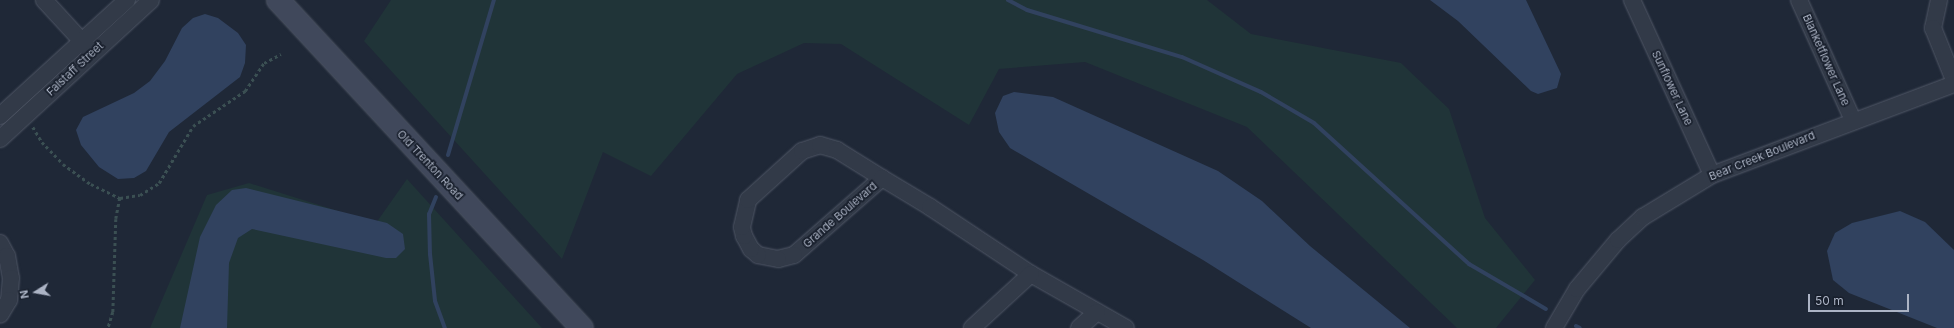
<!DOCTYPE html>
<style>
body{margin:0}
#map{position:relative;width:1954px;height:328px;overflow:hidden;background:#1f2837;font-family:Inter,sans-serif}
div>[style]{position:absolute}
.green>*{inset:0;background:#203438}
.water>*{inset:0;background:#31425f}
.stream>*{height:4px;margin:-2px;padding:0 2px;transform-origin:2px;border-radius:2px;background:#31425f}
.path>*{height:2.5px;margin-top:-1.25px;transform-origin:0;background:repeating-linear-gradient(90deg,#3b5053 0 3px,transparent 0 6px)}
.roads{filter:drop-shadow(0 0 1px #505766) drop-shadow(0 0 1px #505766)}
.street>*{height:16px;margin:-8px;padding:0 8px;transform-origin:8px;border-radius:8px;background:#323a48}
.secondary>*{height:22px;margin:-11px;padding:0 11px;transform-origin:11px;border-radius:11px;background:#40485b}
span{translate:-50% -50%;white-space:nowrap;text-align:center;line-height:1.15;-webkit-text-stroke:3.5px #181f2c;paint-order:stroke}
.street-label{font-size:11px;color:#acb4c5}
.north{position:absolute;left:16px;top:272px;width:40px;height:40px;-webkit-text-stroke:3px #181f2c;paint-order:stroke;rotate:259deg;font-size:11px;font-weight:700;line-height:16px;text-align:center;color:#acb4c5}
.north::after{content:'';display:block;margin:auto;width:14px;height:18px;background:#acb4c5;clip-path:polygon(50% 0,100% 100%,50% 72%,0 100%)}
.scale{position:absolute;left:1808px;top:294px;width:101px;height:18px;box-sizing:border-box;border:2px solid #acb4c5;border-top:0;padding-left:5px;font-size:12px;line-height:14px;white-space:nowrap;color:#acb4c5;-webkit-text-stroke:3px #181f2c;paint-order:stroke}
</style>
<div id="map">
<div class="green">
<div style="clip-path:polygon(391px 0,1207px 0,1251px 34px,1401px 63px,1449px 109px,1485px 218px,1535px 280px,1496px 328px,1457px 328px,1247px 127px,1085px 62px,999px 69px,969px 125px,841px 44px,804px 43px,737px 74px,651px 176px,603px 152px,562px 259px,364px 41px)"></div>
<div style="clip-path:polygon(407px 179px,542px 328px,150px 328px,207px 195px,249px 183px,376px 223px)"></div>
</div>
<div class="water">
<div style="clip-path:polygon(1430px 0,1526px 0,1561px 74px,1557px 88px,1538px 94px,1531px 91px,1458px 21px)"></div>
<div style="clip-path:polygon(205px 14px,218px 18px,238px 33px,246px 45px,245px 63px,240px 77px,169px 132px,146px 171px,134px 178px,118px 179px,99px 167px,81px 145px,76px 130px,83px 117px,134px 93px,150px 81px,165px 61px,182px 28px,193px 18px)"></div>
<div style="clip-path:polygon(1014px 92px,1053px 97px,1218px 171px,1262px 201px,1310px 246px,1410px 328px,1311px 328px,1203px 260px,1010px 148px,999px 132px,995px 113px,1003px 96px)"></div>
<div style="clip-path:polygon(246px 188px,387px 223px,403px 234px,405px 249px,396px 258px,386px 258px,252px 229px,238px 238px,229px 263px,227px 328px,180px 328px,200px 237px,216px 205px,232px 190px)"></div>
<div style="clip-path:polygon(1900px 211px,1925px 222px,1954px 250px,1954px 328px,1937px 328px,1849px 293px,1833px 280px,1827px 251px,1835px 233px,1852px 223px)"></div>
</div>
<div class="stream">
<div style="left:1008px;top:0;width:21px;rotate:28deg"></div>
<div style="left:1027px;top:10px;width:162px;rotate:16.9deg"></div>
<div style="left:1182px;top:57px;width:86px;rotate:23.9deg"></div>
<div style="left:1261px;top:92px;width:61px;rotate:30.3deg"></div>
<div style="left:1314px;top:123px;width:210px;rotate:42.3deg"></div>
<div style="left:1469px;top:264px;width:89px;rotate:30.3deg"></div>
<div style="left:448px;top:155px;width:162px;rotate:-73.5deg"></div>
<div style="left:436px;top:197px;width:18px;rotate:112deg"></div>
<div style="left:429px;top:214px;width:40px;rotate:88.6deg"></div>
<div style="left:430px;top:254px;width:47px;rotate:83.9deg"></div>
<div style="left:435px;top:301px;width:29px;rotate:70deg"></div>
<div style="left:1576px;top:326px;width:4px;rotate:27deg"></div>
</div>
<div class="path">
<div style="left:33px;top:127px;width:17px;rotate:59deg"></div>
<div style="left:42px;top:142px;width:30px;rotate:46deg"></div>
<div style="left:63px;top:164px;width:34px;rotate:36deg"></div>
<div style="left:91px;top:184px;width:32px;rotate:26deg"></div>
<div style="left:120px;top:198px;width:21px;rotate:101deg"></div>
<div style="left:116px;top:219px;width:93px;rotate:91.8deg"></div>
<div style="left:113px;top:312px;width:17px;rotate:107deg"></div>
<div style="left:120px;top:198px;width:20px;rotate:-9deg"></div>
<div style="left:140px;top:195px;width:22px;rotate:-32deg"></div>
<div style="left:159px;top:183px;width:66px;rotate:-59.2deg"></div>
<div style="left:193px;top:126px;width:63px;rotate:-33.9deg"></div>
<div style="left:245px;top:91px;width:34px;rotate:-56deg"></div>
<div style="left:264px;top:63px;width:19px;rotate:-28deg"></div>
</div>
<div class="roads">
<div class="street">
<div style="left:44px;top:0;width:67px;rotate:47.4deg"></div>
<div style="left:1632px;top:0;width:192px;rotate:65.4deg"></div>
<div style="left:1799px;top:0;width:132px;rotate:65.8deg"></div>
<div style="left:1939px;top:0;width:29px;rotate:102deg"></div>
<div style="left:1933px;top:28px;width:56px;rotate:68deg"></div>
<div style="left:0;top:116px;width:172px;rotate:-42.4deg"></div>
<div style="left:0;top:139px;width:205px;rotate:-42.6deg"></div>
<div style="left:882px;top:178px;width:117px;rotate:138.8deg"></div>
<div style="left:794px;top:255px;width:16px;rotate:166deg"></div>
<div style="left:778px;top:259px;width:20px;rotate:-169deg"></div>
<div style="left:758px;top:255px;width:9px;rotate:-139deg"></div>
<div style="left:751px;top:249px;width:15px;rotate:-118deg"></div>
<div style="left:744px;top:236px;width:9px;rotate:-103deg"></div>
<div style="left:742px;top:227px;width:28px;rotate:-77deg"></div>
<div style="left:748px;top:200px;width:73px;rotate:-42.2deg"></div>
<div style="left:802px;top:151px;width:19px;rotate:-18deg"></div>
<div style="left:820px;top:145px;width:18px;rotate:16deg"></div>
<div style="left:837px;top:150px;width:53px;rotate:31.9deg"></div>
<div style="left:882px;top:178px;width:56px;rotate:31.1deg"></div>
<div style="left:930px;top:207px;width:121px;rotate:33.6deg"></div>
<div style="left:1031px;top:274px;width:109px;rotate:29.6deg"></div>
<div style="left:0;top:243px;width:15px;rotate:62deg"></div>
<div style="left:7px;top:256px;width:22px;rotate:80deg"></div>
<div style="left:11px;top:278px;width:22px;rotate:95deg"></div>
<div style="left:9px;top:300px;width:17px;rotate:121deg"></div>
<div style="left:972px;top:328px;width:80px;rotate:-42.5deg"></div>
<div style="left:1079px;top:328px;width:24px;rotate:-42deg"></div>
<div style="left:1554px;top:328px;width:45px;rotate:-59.5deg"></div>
<div style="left:1577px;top:289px;width:64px;rotate:-50.1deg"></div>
<div style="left:1618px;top:240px;width:34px;rotate:-43deg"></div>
<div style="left:1643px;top:217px;width:81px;rotate:-31.3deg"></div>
<div style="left:1712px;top:175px;width:259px;rotate:-20.6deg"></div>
</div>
<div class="secondary">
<div style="left:278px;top:0;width:447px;rotate:47.2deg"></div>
</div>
</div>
<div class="street-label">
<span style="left:1826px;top:60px;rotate:66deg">Blanketflower Lane</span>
<span style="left:75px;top:69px;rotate:-43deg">Falstaff Street</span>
<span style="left:1672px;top:88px;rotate:65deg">Sunflower Lane</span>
<span style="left:1762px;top:156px;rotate:-22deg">Bear Creek Boulevard</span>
<span style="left:430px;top:165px;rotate:47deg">Old Trenton Road</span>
<span style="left:840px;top:215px;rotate:-41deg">Grande Boulevard</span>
</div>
<div class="north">N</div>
<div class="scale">50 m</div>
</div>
